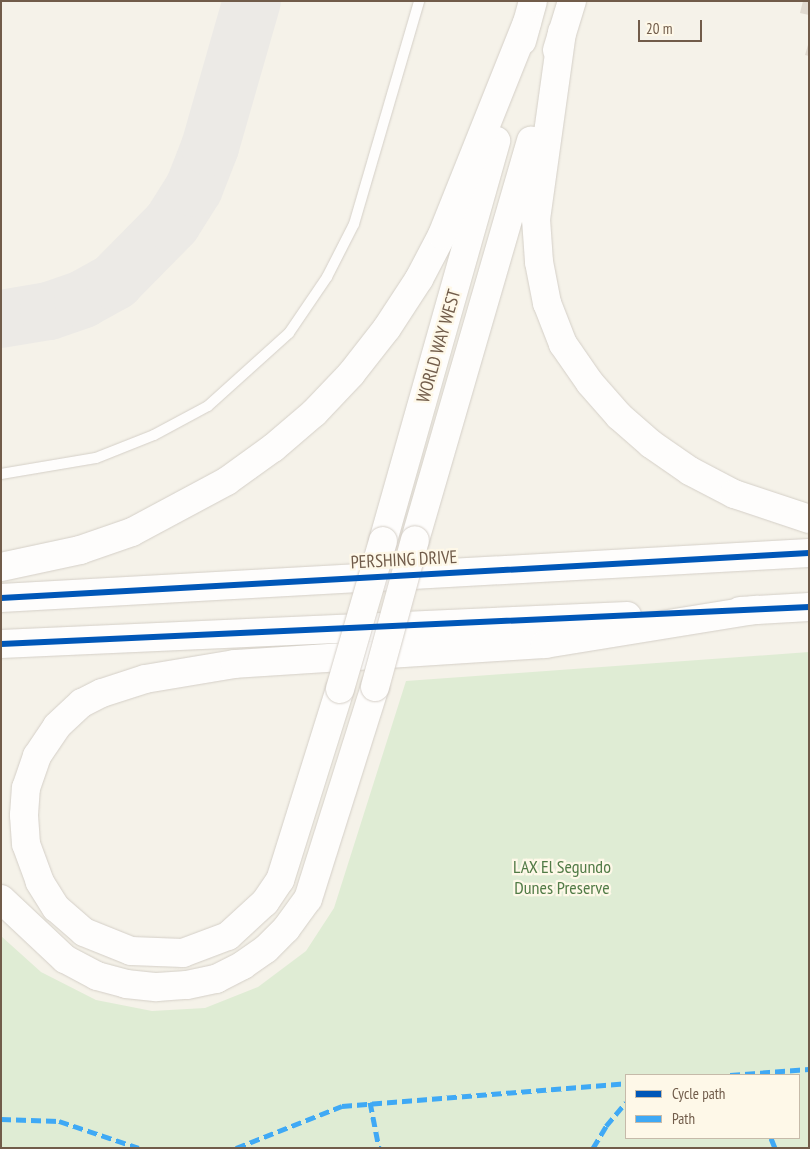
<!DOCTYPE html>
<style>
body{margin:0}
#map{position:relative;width:810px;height:1149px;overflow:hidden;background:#f5f2e9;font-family:"PT Sans Narrow",sans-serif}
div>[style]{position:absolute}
.green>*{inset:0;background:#dfecd4}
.taxiway>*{height:58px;margin:-29px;padding:0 29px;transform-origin:29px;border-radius:29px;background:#eceae6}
.building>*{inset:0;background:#e1dad0}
.roads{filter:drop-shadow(0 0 1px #d4cfc7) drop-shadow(0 0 1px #d4cfc7)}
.lane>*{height:10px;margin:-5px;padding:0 5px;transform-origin:5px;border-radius:5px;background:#fefdfc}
.secondary>*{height:28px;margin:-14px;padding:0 14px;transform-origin:14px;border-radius:14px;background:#fefdfc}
.bridges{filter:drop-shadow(0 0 1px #d5cfc7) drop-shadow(0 0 1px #d5cfc7)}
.secondary-bridge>*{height:28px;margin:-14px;padding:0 14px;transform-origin:14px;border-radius:14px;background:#fefdfc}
.quiet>*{height:5px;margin-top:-2.5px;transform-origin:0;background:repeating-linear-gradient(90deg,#3fa9f5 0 10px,transparent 0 15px)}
.cycleway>*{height:6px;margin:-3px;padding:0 3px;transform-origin:3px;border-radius:3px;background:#0057b8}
span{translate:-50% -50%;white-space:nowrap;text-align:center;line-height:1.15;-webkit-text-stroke:4.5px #fef8e8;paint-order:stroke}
.street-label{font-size:18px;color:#715c4a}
.park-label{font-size:18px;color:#517b46}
.frame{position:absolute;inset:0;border:2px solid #715c4a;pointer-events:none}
.legend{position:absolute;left:625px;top:1074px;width:175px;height:65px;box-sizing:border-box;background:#fef8e8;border:1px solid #c6baa9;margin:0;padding:6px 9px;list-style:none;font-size:15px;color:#715c4a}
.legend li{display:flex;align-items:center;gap:10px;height:25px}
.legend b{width:25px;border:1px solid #c6baa9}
.scale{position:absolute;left:638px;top:20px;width:64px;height:22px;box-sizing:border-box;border:2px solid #715c4a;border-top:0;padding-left:6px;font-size:15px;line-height:18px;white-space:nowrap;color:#715c4a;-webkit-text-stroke:4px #fef8e8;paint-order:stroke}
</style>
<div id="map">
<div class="green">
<div style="clip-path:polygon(evenodd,809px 652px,809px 1148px,1px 1148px,1px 936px,41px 972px,96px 1000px,152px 1011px,205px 1008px,258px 987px,306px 951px,334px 908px,406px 681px,809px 652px,626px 1075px,799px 1075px,799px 1138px,626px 1138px,626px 1075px)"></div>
</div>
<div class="taxiway">
<div style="left:1px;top:319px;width:49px;rotate:-9.5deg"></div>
<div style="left:49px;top:311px;width:36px;rotate:-19deg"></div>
<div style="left:83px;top:299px;width:37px;rotate:-29deg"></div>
<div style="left:115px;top:281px;width:81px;rotate:-45.5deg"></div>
<div style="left:172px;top:223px;width:41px;rotate:-57.8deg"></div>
<div style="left:194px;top:188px;width:44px;rotate:-68.7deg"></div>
<div style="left:210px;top:147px;width:152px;rotate:-74deg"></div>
</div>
<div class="building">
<div style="clip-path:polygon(803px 1px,809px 1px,809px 15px,800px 13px)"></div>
<div style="clip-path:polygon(808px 45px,809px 45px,809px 56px,805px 55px)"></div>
</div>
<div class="roads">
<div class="lane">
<div style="left:1px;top:474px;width:96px;rotate:-9.6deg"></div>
<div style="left:96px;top:458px;width:62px;rotate:-21.6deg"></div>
<div style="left:154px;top:435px;width:61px;rotate:-28.2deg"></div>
<div style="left:208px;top:406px;width:109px;rotate:-42deg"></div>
<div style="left:289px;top:333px;width:68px;rotate:-55.8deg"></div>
<div style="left:327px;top:277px;width:59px;rotate:-63deg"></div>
<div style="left:354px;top:224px;width:232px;rotate:-73.7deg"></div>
</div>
<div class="secondary">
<div style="left:562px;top:32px;width:189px;rotate:97.9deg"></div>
<div style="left:536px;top:219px;width:43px;rotate:86deg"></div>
<div style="left:539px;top:262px;width:42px;rotate:79deg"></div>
<div style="left:547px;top:303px;width:44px;rotate:68.7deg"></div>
<div style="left:563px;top:344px;width:47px;rotate:55.3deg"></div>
<div style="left:590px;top:383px;width:44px;rotate:48.7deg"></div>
<div style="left:619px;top:416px;width:43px;rotate:41.2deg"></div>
<div style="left:651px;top:444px;width:47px;rotate:34.7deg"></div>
<div style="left:690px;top:471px;width:50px;rotate:27.6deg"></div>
<div style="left:734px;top:494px;width:79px;rotate:18.4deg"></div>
<div style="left:522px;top:41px;width:41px;rotate:-74.6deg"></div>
<div style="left:557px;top:50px;width:51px;rotate:-73deg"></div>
<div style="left:415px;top:540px;width:416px;rotate:-73.8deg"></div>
<div style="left:383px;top:541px;width:416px;rotate:-74.2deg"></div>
<div style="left:1px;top:567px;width:81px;rotate:-12.1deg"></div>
<div style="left:80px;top:550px;width:55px;rotate:-19.1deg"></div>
<div style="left:132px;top:532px;width:108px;rotate:-28.2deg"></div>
<div style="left:227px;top:481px;width:57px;rotate:-35.7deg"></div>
<div style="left:273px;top:448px;width:54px;rotate:-40.5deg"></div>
<div style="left:314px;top:413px;width:54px;rotate:-46.5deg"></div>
<div style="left:351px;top:374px;width:58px;rotate:-52deg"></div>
<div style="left:387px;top:328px;width:59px;rotate:-56.9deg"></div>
<div style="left:419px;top:279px;width:50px;rotate:-62.4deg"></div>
<div style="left:442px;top:235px;width:228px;rotate:-68.2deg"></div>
<div style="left:1px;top:598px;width:809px;rotate:-3.19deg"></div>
<div style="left:740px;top:611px;width:69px;rotate:-3.3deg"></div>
<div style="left:1px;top:644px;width:627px;rotate:-2.56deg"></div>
<div style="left:340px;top:689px;width:200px;rotate:107.4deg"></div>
<div style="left:280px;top:880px;width:27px;rotate:124deg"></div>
<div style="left:265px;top:902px;width:50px;rotate:137.4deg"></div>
<div style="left:228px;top:936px;width:48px;rotate:159.3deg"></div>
<div style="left:183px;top:953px;width:52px;rotate:-177.8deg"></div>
<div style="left:131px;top:951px;width:51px;rotate:-158deg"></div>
<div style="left:84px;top:932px;width:37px;rotate:-139deg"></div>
<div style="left:56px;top:908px;width:31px;rotate:-122deg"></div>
<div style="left:40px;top:882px;width:40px;rotate:-110.2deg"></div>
<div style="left:26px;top:844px;width:29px;rotate:-94deg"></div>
<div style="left:24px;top:815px;width:27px;rotate:-86deg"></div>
<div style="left:26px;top:788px;width:34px;rotate:-71deg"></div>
<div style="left:37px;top:756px;width:36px;rotate:-56deg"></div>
<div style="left:57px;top:726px;width:34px;rotate:-43deg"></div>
<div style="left:82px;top:703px;width:22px;rotate:-27deg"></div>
<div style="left:102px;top:693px;width:45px;rotate:-18deg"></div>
<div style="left:145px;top:679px;width:91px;rotate:-9.5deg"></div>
<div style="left:235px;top:664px;width:311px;rotate:-3.7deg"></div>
<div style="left:545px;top:644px;width:214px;rotate:-9.2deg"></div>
<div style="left:1px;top:899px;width:88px;rotate:43.2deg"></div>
<div style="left:65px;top:959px;width:36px;rotate:28deg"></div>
<div style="left:97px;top:976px;width:30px;rotate:15deg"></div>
<div style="left:126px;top:984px;width:31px;rotate:6deg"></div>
<div style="left:157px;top:987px;width:30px;rotate:-4deg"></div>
<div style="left:187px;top:985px;width:30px;rotate:-12deg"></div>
<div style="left:216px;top:979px;width:30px;rotate:-27deg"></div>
<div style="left:243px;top:965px;width:28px;rotate:-35deg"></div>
<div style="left:266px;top:949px;width:28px;rotate:-45deg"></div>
<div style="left:286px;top:929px;width:37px;rotate:-54deg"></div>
<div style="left:308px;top:899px;width:222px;rotate:-72.5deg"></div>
</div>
</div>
<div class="bridges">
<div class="secondary-bridge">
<div style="left:375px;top:687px;width:152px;rotate:-74.8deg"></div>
<div style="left:340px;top:689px;width:154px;rotate:-73.8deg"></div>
</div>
</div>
<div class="quiet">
<div style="left:730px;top:1075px;width:79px;rotate:-4.3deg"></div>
<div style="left:370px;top:1102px;width:47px;rotate:78.9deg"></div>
<div style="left:1px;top:1119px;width:58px;rotate:2deg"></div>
<div style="left:59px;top:1121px;width:84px;rotate:18.6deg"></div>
<div style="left:771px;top:1138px;width:11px;rotate:68deg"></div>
<div style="left:236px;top:1148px;width:114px;rotate:-21.6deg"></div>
<div style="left:342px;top:1106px;width:285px;rotate:-4.6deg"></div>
<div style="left:593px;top:1148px;width:26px;rotate:-59deg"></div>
<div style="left:606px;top:1126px;width:31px;rotate:-50deg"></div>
</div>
<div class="cycleway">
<div style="left:1px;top:598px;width:809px;rotate:-3.19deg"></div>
<div style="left:1px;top:644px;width:809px;rotate:-2.62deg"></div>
</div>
<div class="street-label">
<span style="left:439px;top:346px;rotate:-74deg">WORLD WAY WEST</span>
<span style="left:404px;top:560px;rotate:-3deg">PERSHING DRIVE</span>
</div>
<div class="park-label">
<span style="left:562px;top:878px">LAX El Segundo<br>Dunes Preserve</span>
</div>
<div class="frame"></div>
<ul class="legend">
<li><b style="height:6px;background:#0057b8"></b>Cycle path</li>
<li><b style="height:6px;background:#3fa9f5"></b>Path</li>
</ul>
<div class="scale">20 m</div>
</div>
